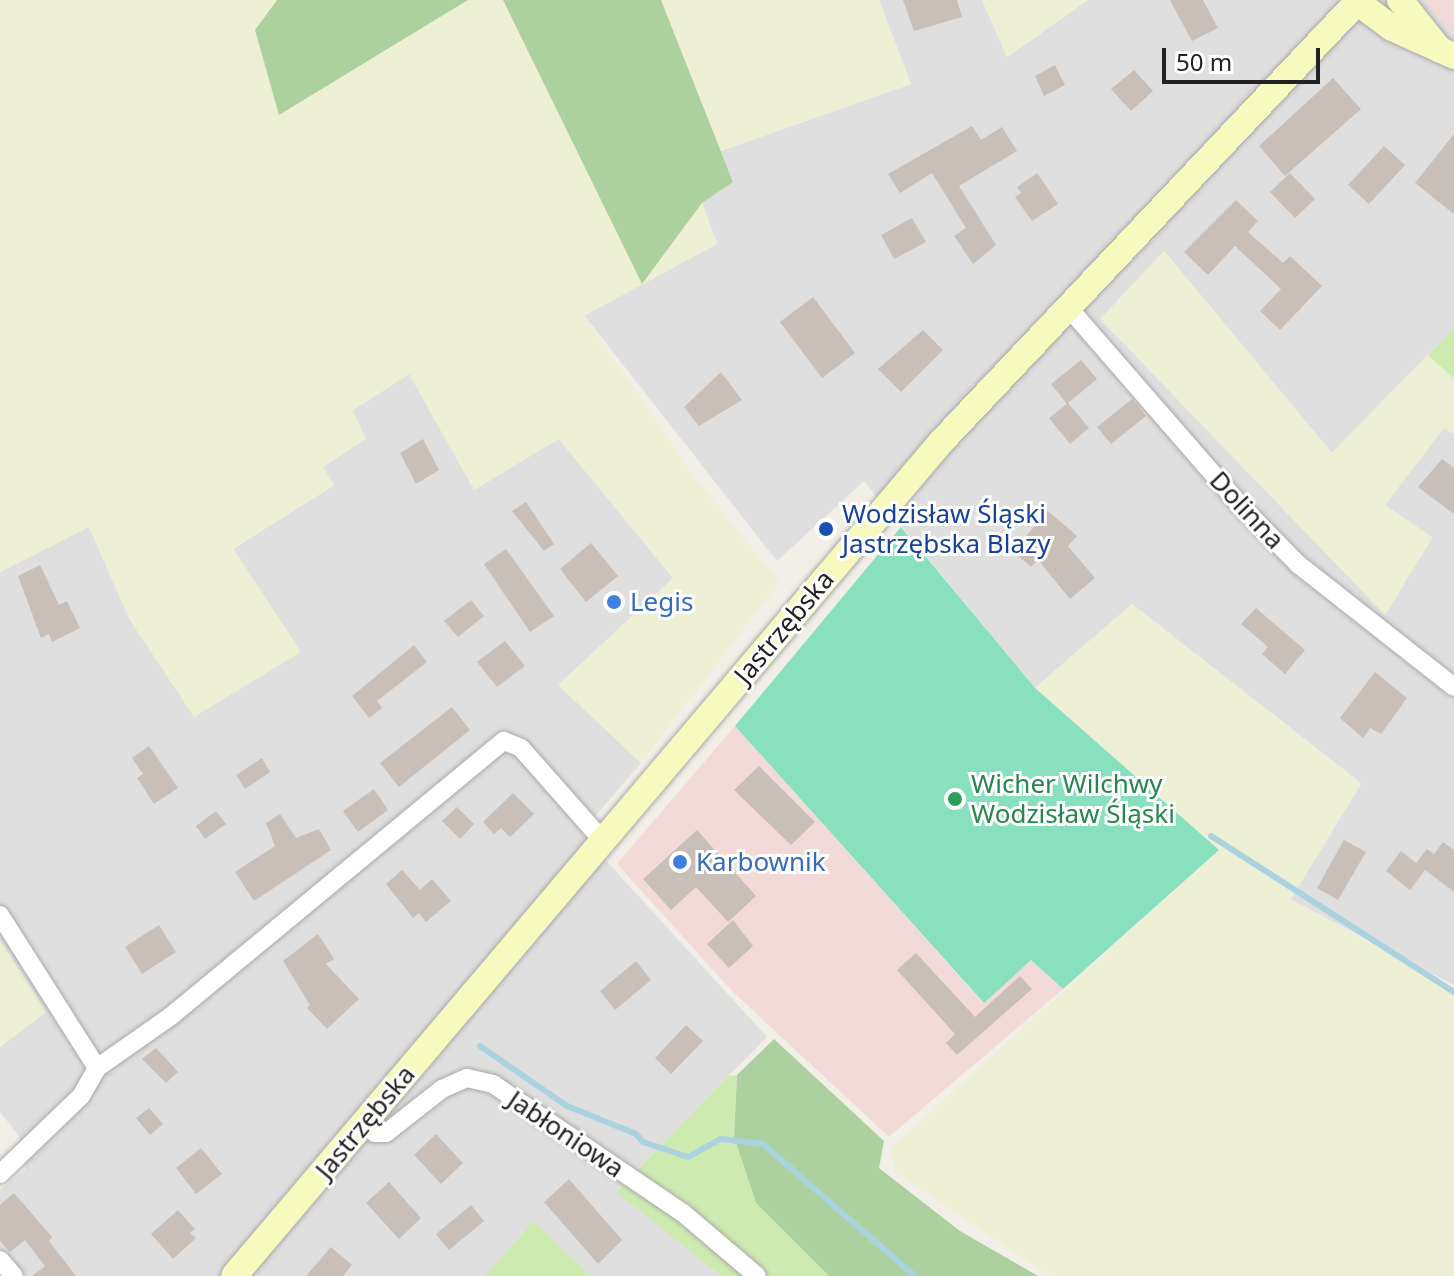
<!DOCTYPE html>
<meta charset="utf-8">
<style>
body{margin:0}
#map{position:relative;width:1454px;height:1276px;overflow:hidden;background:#f2efe9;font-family:"Noto Sans",sans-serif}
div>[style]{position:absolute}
.residential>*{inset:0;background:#e0dfdf}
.commercial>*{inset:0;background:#f2dad9}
.farmland>*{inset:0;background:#eef0d5}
.grass>*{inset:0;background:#cdebb0}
.forest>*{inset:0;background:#add19e}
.pitch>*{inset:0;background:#88e0be}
.stream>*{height:6px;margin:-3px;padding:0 3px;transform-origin:3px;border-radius:3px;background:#aad3df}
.building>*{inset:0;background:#c7bfb8}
.roads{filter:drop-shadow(0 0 2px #a9a9a9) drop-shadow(0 0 2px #a9a9a9)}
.street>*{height:18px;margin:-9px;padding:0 9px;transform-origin:9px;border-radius:9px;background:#fff}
.secondary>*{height:26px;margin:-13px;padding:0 13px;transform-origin:13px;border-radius:13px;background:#f7fabf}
.dots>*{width:22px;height:22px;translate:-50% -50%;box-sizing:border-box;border:4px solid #fff;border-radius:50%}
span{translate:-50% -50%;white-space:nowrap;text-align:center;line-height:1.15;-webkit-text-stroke:6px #fff;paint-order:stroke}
.street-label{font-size:26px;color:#222}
.transit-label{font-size:26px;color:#164399}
.left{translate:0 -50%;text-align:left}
.shop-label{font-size:26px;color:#366cbe}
.leisure-label{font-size:26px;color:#27864d}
.scale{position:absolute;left:1162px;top:48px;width:158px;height:36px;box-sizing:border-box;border:4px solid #222;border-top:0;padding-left:10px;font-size:24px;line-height:28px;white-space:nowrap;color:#222;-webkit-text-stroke:6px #fff;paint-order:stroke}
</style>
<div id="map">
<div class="residential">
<div style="clip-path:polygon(879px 0,982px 0,1007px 57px,1088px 0,1440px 0,1454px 21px,1454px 328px,1332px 453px,1165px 252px,1385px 615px,1432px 538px,1385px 505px,1444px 427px,1454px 434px,1454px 985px,1290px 899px,1361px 783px,1132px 604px,1035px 688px,864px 481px,777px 561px,584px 315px,717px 244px,702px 203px,733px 182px,721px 151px,911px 84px)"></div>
<div style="clip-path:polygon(409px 374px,558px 438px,673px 578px,559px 685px,641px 763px,581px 833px,767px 1037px,616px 1191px,721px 1276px,591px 1276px,533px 1221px,485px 1276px,0 1276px,0 1190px,26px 1169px,19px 1136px,0 1112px,0 1047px,46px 1012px,0 940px,0 572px,89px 527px,130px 620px,195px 717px,233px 549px,333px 486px,323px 467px,352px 411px)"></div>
</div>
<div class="commercial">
<div style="clip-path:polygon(1425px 0,1454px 0,1454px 34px,1437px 17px)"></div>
<div style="clip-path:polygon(735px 726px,983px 1003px,1031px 960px,1063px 989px,889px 1137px,732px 991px,617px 864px)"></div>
</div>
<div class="farmland">
<div style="clip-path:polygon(0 0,277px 0,255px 30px,279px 115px,468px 0,503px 0,642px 283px,702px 203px,717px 244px,584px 316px,697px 480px,780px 582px,641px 763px,558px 685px,673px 578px,559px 439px,474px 490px,409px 374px,352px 410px,366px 439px,323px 467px,334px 485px,233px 548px,301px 652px,194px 717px,130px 620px,89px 527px,0 572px)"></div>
<div style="clip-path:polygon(661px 0,879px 0,911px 84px,721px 151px)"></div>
<div style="clip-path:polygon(982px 0,1088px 0,1007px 57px)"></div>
<div style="clip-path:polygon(1164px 251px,1332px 453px,1428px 355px,1454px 379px,1454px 434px,1444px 428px,1385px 505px,1432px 537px,1385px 615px,1100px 319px)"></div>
<div style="clip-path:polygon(1132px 604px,1361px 784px,1291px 899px,1454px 990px,1454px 1276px,1049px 1276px,894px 1171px,891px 1148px,1219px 850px,1035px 688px)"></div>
<div style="clip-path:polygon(0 940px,46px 1012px,0 1047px)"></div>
</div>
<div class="grass">
<div style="clip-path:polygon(1454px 328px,1454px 379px,1428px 355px)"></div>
<div style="clip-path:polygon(737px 1075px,734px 1137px,756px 1203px,829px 1276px,721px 1276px,616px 1192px,728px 1076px)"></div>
<div style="clip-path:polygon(533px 1221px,591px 1276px,485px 1276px)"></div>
</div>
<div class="forest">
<div style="clip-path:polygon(277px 0,468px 0,279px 115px,255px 30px)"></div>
<div style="clip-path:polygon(503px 0,661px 0,733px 182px,702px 203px,642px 284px)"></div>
<div style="clip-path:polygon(774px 1039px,884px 1141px,879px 1168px,960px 1231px,1038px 1276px,829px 1276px,756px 1203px,734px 1137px,737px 1075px)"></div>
</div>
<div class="pitch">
<div style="clip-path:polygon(901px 527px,1035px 688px,1219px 850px,1063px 989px,1031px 960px,984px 1003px,735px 726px)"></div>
</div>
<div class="stream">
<div style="left:1211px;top:836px;width:289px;rotate:32.7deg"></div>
<div style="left:480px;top:1046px;width:106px;rotate:34.6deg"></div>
<div style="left:567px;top:1106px;width:74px;rotate:22.1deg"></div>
<div style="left:636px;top:1134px;width:11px;rotate:49deg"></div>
<div style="left:643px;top:1142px;width:47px;rotate:18.4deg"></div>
<div style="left:688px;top:1157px;width:38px;rotate:-29deg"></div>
<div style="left:721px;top:1139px;width:42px;rotate:6.8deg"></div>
<div style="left:763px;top:1144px;width:201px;rotate:41deg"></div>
</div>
<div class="building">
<div style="clip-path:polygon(903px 0,957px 0,962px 17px,914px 31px)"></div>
<div style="clip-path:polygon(1170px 0,1203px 0,1218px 28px,1192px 41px)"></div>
<div style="clip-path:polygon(1055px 65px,1065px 85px,1044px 96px,1035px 76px)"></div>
<div style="clip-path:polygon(1134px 70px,1153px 91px,1131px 111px,1111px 89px)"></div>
<div style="clip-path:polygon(1333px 78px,1361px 109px,1285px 176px,1259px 146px)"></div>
<div style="clip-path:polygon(972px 126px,981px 140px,1002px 127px,1017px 151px,959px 186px,996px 245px,973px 264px,954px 236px,966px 228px,932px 173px,900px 193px,888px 174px)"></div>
<div style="clip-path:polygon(1454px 134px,1454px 214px,1415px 183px)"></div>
<div style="clip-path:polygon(1384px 146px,1405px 165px,1369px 204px,1348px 185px)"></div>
<div style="clip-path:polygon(1037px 173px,1058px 204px,1032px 221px,1015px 197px,1021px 193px,1017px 187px)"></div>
<div style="clip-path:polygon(1290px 173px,1315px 199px,1295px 218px,1270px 192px)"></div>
<div style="clip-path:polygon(1236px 200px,1258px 221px,1248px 232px,1283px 263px,1290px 256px,1322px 286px,1280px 330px,1260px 311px,1281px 289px,1235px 246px,1208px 275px,1184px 252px)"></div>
<div style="clip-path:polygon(912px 218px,926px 242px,894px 259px,881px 235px)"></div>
<div style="clip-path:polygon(813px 297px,855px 353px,822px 378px,780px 322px)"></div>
<div style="clip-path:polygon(923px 330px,943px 350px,901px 392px,878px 369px)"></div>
<div style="clip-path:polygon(1081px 360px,1097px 379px,1068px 403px,1089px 428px,1070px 444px,1049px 418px,1067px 404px,1051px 384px)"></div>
<div style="clip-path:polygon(721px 372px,742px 400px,699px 426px,684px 407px)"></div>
<div style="clip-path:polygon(1132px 399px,1146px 416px,1111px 444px,1097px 427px)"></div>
<div style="clip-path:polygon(423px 439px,439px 470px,416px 484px,400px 453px)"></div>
<div style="clip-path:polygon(1442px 459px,1454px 468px,1454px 514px,1418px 487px)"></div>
<div style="clip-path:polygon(526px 502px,554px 544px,544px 551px,512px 511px)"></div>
<div style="clip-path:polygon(1048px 511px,1077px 536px,1068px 546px,1095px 578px,1070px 599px,1038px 560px,1031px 567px,1013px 551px)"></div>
<div style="clip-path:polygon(591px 543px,618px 576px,586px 602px,560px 569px)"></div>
<div style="clip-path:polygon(506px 549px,554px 616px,530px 632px,484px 564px)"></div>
<div style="clip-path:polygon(40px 565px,59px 605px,67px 601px,80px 628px,52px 642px,49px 634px,41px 638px,18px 576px)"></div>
<div style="clip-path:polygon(471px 600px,484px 616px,458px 637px,444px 621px)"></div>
<div style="clip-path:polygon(1256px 608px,1305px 650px,1285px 674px,1262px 654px,1268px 647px,1241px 624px)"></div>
<div style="clip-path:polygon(505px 641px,525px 666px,497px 687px,477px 662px)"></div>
<div style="clip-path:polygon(414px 645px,427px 662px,377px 701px,382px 708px,369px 718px,352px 696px)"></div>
<div style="clip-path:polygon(1375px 672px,1407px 698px,1381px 734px,1370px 728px,1363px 738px,1340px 718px)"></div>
<div style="clip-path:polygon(452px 707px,470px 730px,399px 787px,380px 763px)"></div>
<div style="clip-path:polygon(149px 746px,178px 788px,154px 804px,137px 778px,143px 774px,132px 758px)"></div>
<div style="clip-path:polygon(262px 758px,270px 772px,245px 789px,236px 775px)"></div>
<div style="clip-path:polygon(759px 766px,815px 822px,791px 845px,734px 790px)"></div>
<div style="clip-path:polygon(374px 789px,388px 810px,358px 832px,343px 811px)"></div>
<div style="clip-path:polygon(513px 793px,534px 814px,510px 837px,501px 828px,494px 834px,483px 822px)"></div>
<div style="clip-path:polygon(457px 807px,474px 824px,460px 839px,442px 821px)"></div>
<div style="clip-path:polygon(216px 811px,226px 824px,205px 839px,196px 826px)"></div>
<div style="clip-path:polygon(280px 814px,296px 838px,319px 829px,331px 850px,254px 901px,235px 872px,275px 846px,266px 823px)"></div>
<div style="clip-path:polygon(697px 830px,756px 896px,728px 922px,696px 887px,671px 910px,643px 879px)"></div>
<div style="clip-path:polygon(1344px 840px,1366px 852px,1338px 900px,1317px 888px)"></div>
<div style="clip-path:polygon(1443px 842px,1454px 850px,1454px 892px,1416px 863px,1427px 849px,1434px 854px)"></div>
<div style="clip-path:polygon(1401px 851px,1425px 870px,1410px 890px,1386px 871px)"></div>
<div style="clip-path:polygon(402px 870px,420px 890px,432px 879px,451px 901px,426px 922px,419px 913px,413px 918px,386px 884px)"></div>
<div style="clip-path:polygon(733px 920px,753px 946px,729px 968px,707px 944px)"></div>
<div style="clip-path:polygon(159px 925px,176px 952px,142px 974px,125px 947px)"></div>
<div style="clip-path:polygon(318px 934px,334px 959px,326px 964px,359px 999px,327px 1029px,307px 1008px,310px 1005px,283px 961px)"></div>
<div style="clip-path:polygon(916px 953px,975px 1017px,1020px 976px,1032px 989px,957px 1055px,946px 1043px,955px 1034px,897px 970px)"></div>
<div style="clip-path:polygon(636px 961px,651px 980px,615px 1010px,600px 991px)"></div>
<div style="clip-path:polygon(686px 1025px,703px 1041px,671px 1074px,655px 1058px)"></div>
<div style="clip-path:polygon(156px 1048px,178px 1072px,166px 1083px,142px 1059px)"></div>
<div style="clip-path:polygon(149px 1108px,163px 1124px,150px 1135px,136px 1118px)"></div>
<div style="clip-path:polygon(436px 1134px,463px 1163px,441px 1184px,414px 1155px)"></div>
<div style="clip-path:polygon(201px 1148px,222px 1174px,196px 1194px,176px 1168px)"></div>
<div style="clip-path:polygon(569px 1179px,622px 1240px,598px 1264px,544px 1202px)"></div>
<div style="clip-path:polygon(389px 1182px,421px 1218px,399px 1239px,366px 1203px)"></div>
<div style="clip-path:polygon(14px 1193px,52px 1237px,49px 1241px,76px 1276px,32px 1276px,45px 1266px,25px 1240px,10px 1252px,0 1241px,0 1205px)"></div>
<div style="clip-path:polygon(471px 1205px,484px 1221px,449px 1250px,436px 1234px)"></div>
<div style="clip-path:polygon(178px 1210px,195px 1229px,190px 1233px,196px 1238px,173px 1259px,151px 1234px)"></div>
<div style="clip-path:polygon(331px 1247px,352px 1265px,343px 1276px,306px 1276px)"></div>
</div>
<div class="roads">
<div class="street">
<div style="left:1067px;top:306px;width:261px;rotate:49deg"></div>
<div style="left:1238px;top:503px;width:87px;rotate:45.5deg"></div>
<div style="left:1299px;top:565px;width:197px;rotate:38.2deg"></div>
<div style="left:0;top:915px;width:181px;rotate:57.6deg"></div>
<div style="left:364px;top:1123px;width:15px;rotate:42deg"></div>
<div style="left:375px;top:1133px;width:11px"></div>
<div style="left:386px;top:1133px;width:71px;rotate:-38.2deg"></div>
<div style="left:442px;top:1089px;width:27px;rotate:-24deg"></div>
<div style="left:467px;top:1078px;width:27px;rotate:13deg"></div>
<div style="left:493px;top:1084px;width:230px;rotate:34.2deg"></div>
<div style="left:683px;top:1213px;width:97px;rotate:40.4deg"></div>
<div style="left:0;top:1174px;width:112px;rotate:-43.9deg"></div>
<div style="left:81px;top:1096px;width:32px;rotate:-60deg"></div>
<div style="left:97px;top:1068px;width:90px;rotate:-35.1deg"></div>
<div style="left:171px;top:1016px;width:432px;rotate:-39.6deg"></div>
<div style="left:504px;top:741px;width:18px;rotate:22deg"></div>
<div style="left:521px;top:748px;width:124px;rotate:48.6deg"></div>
<div style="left:0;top:1260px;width:21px;rotate:49deg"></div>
</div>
<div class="secondary">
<div style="left:1400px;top:0;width:63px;rotate:51.5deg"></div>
<div style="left:1357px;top:2px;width:44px;rotate:36.6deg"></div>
<div style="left:1392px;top:28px;width:68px;rotate:24.3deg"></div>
<div style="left:234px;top:1276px;width:1095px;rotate:-49.71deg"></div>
<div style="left:942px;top:441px;width:607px;rotate:-46.6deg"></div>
</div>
</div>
<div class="dots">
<div style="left:826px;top:529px;background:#1a4fb4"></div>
<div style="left:614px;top:602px;background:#3f7fe0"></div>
<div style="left:955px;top:799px;background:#2e9e5b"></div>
<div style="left:680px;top:862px;background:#3f7fe0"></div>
</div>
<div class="street-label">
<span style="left:1247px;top:510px;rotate:47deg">Dolinna</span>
<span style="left:784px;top:627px;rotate:-50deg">Jastrzębska</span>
<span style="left:365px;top:1122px;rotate:-50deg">Jastrzębska</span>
<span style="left:566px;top:1134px;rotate:34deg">Jabłoniowa</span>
</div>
<div class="transit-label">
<span class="left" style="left:842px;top:529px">Wodzisław Śląski<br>Jastrzębska Blazy</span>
</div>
<div class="shop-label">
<span class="left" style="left:630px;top:602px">Legis</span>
<span class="left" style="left:696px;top:862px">Karbownik</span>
</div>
<div class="leisure-label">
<span class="left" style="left:971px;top:799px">Wicher Wilchwy<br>Wodzisław Śląski</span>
</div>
<div class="scale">50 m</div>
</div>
